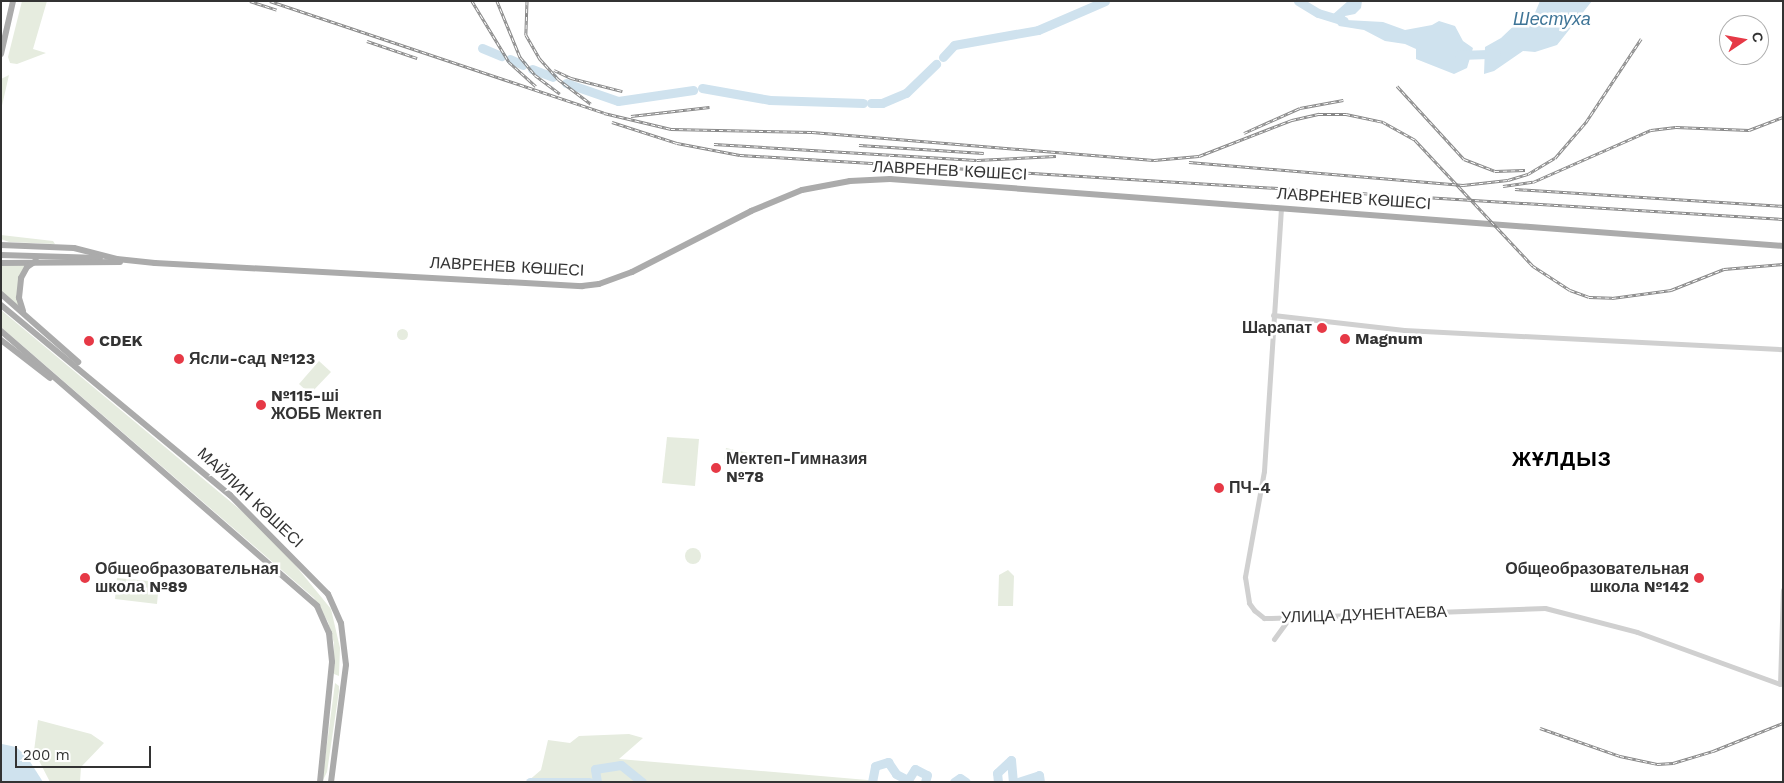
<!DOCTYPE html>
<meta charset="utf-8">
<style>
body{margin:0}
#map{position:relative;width:1784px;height:783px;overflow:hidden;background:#fff;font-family:"Work Sans",sans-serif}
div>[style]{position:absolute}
.green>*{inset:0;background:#e6ecdf}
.round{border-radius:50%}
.water>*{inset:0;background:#cfe2ee}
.river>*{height:9px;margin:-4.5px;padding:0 4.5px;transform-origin:4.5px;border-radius:4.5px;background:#cfe2ee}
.tertiary>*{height:5px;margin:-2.5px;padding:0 2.5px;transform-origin:2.5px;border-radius:2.5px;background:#d0d0d0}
.primary>*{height:6px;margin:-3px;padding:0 3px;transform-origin:3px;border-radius:3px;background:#ababab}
.rail>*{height:3px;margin-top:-1.5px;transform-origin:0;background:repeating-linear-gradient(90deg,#fff 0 4px,#888 0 8px);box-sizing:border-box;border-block:1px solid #888}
.dots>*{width:14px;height:14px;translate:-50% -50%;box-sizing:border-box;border:2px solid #fff;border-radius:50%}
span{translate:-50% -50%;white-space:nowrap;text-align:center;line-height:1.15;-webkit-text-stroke:5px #fff;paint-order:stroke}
.street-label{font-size:16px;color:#333}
.poi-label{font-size:16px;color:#333;font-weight:700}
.right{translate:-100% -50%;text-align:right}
.left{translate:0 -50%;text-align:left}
.water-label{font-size:18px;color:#3f7597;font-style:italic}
.district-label{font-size:21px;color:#000;font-weight:700;letter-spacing:1px}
.frame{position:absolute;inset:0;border:2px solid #333;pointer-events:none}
.north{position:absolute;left:1719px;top:15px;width:50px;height:50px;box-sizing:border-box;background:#fff;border:1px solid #adadad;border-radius:50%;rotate:78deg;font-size:14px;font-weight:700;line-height:20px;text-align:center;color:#333}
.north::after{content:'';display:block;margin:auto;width:18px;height:22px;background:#e63946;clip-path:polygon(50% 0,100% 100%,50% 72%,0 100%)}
.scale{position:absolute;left:15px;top:746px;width:136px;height:22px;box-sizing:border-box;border:2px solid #333;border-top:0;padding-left:6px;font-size:15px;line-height:18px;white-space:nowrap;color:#333;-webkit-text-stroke:4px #fff;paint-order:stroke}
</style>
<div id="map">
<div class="green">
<div style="clip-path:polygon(22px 1px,47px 1px,33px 49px,46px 53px,17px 64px,10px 63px,8px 57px)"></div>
<div style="clip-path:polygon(9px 75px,1px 110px,1px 79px)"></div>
<div style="clip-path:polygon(1px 235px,53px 241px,55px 244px,9px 242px,1px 239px)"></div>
<div style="clip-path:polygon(28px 262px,24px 266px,18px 306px,1px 291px,1px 266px)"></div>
<div style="clip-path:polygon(1px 310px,256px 523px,291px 560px,331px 609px,340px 648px,339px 676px,334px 674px,334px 643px,328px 622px,314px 598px,1px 327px)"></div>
<div class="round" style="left:396.5px;top:328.5px;width:11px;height:11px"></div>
<div style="clip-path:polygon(319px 361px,331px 372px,310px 394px,299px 384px)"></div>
<div style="clip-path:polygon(667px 437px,699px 439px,695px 486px,662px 483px)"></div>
<div style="clip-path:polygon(726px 448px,757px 455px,754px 466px,724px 459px)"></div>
<div class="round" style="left:685px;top:548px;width:16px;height:16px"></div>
<div style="clip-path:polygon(1008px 570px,1014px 576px,1013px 606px,998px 606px,999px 575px)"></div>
<div style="clip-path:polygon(117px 578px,159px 582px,157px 604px,115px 599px)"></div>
<div style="clip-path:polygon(335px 683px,339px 686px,339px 691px,327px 772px,322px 782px)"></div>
<div style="clip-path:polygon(38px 720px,91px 734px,104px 743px,81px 767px,80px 782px,50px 782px,34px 751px)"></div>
<div style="clip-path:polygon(629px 734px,643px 738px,619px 759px,891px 782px,527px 782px,541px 770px,548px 740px,570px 743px,579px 736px)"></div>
</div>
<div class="water">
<div style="clip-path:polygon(1348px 1px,1362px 1px,1361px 8px,1355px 14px,1345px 16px,1346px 20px,1383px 22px,1405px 30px,1432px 25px,1439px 21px,1455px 26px,1463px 41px,1473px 48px,1467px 68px,1454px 74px,1416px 59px,1416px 49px,1405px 44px,1385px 41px,1364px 30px,1339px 26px,1331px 16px)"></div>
<div style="clip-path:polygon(1540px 1px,1592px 1px,1557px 45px,1535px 52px,1523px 51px,1494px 71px,1484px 74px,1485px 47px,1501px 38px,1521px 19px,1534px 15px)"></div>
<div style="clip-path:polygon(2px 744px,16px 747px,27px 757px,43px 782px,1px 782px)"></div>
</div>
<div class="river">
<div style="left:1298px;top:1px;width:23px;rotate:31deg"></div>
<div style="left:1318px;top:13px;width:27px;rotate:17deg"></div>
<div style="left:482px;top:48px;width:21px;rotate:23deg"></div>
<div style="left:1459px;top:55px;width:37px;rotate:-2deg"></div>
<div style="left:943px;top:57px;width:16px;rotate:-47deg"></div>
<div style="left:954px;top:45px;width:85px;rotate:-10.1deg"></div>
<div style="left:1038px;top:30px;width:73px;rotate:-23.4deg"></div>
<div style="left:510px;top:59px;width:14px;rotate:25deg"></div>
<div style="left:532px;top:69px;width:22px;rotate:21deg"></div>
<div style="left:566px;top:83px;width:55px;rotate:19.1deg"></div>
<div style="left:618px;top:101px;width:76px;rotate:-8.3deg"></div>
<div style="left:702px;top:88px;width:69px;rotate:10deg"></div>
<div style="left:770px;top:100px;width:93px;rotate:1.8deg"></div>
<div style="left:871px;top:103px;width:11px"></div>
<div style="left:882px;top:103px;width:26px;rotate:-23deg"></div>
<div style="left:906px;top:93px;width:42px;rotate:-44deg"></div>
<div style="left:530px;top:782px;width:59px"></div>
<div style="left:597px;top:782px;width:13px;rotate:-99deg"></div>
<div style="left:595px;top:769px;width:26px;rotate:-9deg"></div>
<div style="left:621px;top:765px;width:27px;rotate:39deg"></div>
<div style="left:872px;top:782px;width:16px;rotate:-79deg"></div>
<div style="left:875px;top:766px;width:14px;rotate:-17deg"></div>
<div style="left:888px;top:762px;width:14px;rotate:56deg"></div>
<div style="left:896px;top:774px;width:13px;rotate:27deg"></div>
<div style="left:908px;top:780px;width:13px;rotate:-58deg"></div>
<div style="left:915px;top:769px;width:13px;rotate:27deg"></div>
<div style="left:927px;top:775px;width:7px;rotate:106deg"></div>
<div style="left:954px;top:782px;width:7px;rotate:-34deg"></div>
<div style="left:960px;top:778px;width:7px;rotate:34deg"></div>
<div style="left:998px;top:782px;width:9px;rotate:-96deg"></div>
<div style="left:997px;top:773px;width:19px;rotate:-43deg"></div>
<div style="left:1011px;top:760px;width:22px;rotate:85deg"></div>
<div style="left:1018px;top:782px;width:22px;rotate:-18deg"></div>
<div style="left:1039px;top:775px;width:7px;rotate:82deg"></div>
</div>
<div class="tertiary">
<div style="left:1281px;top:208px;width:264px;rotate:93.7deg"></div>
<div style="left:1264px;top:471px;width:108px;rotate:100.2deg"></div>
<div style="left:1245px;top:577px;width:26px;rotate:81deg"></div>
<div style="left:1249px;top:603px;width:9px;rotate:54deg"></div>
<div style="left:1254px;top:610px;width:13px;rotate:39deg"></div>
<div style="left:1264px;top:618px;width:7px"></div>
<div style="left:1271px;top:618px;width:274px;rotate:-2.1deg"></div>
<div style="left:1545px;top:608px;width:95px;rotate:14.6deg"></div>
<div style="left:1637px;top:632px;width:152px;rotate:20deg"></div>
<div style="left:1273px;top:315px;width:132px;rotate:6.5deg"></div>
<div style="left:1404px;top:330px;width:379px;rotate:2.9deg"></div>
<div style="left:1274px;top:639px;width:27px;rotate:-54deg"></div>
<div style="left:1780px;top:684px;width:94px;rotate:-88.2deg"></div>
</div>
<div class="primary">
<div style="left:1px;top:54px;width:54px;rotate:-77.2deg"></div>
<div style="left:1px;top:245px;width:73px;rotate:2.4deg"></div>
<div style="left:74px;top:248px;width:44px;rotate:14.3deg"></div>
<div style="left:117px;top:259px;width:38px;rotate:6deg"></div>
<div style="left:155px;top:263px;width:428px;rotate:3.1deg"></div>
<div style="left:582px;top:286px;width:17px;rotate:-7deg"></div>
<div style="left:599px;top:284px;width:35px;rotate:-20deg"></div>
<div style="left:632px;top:272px;width:134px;rotate:-27.1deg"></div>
<div style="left:751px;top:211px;width:55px;rotate:-22.4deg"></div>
<div style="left:802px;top:190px;width:49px;rotate:-10.6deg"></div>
<div style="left:850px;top:181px;width:40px;rotate:-2.9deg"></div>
<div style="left:890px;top:179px;width:896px;rotate:4.29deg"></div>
<div style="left:1px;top:255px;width:99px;rotate:1.7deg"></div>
<div style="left:1px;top:263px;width:119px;rotate:-0.5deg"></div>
<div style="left:1px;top:294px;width:103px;rotate:41.4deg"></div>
<div style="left:1px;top:305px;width:298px;rotate:39.7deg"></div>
<div style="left:230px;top:495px;width:139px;rotate:45.3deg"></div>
<div style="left:328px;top:594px;width:32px;rotate:66deg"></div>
<div style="left:341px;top:623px;width:42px;rotate:83.2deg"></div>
<div style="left:346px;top:665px;width:118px;rotate:97.3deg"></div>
<div style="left:23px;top:311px;width:14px;rotate:-107deg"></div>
<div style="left:19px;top:298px;width:20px;rotate:-84deg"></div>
<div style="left:21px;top:278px;width:13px;rotate:-61deg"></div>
<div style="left:27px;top:267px;width:11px;rotate:-34deg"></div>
<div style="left:1px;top:331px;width:419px;rotate:41deg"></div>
<div style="left:317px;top:606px;width:30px;rotate:66deg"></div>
<div style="left:329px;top:633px;width:29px;rotate:84deg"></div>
<div style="left:332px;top:662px;width:121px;rotate:95.7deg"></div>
<div style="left:1px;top:340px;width:62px;rotate:37.8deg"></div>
</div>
<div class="rail">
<div style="left:250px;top:1px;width:28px;rotate:18deg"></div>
<div style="left:270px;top:1px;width:352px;rotate:18.5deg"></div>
<div style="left:604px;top:113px;width:69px;rotate:13.4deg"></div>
<div style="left:671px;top:129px;width:141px;rotate:1.2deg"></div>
<div style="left:812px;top:132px;width:343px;rotate:4.7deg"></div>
<div style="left:1154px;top:160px;width:45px;rotate:-5.1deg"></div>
<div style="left:1199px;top:156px;width:100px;rotate:-21.2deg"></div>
<div style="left:1292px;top:120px;width:28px;rotate:-13deg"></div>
<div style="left:1319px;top:114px;width:27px"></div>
<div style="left:1346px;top:114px;width:38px;rotate:12deg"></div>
<div style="left:1383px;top:122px;width:37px;rotate:29deg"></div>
<div style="left:1415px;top:140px;width:173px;rotate:46.9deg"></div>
<div style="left:1533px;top:266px;width:44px;rotate:33deg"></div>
<div style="left:1570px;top:290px;width:20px;rotate:20deg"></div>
<div style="left:1589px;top:297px;width:23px;rotate:2deg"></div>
<div style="left:1612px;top:298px;width:60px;rotate:-7.7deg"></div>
<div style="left:1671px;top:290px;width:57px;rotate:-21.6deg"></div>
<div style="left:1724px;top:269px;width:59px;rotate:-4.8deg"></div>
<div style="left:472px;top:1px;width:71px;rotate:58.8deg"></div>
<div style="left:509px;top:62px;width:36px;rotate:42deg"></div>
<div style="left:497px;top:1px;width:61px;rotate:67.7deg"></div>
<div style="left:520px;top:57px;width:23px;rotate:50deg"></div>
<div style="left:535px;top:75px;width:31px;rotate:37deg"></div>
<div style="left:527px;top:1px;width:34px;rotate:92deg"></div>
<div style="left:526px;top:35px;width:28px;rotate:60deg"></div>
<div style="left:540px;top:59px;width:27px;rotate:48deg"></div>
<div style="left:558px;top:79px;width:41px;rotate:37.1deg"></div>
<div style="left:367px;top:41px;width:53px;rotate:18.8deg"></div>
<div style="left:554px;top:70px;width:19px;rotate:25deg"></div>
<div style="left:571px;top:78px;width:53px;rotate:14.3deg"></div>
<div style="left:1397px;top:86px;width:99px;rotate:47.5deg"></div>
<div style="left:1464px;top:159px;width:33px;rotate:21deg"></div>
<div style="left:1495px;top:171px;width:30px;rotate:-2deg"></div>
<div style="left:631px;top:116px;width:79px;rotate:-6.6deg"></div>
<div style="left:612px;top:122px;width:68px;rotate:17.9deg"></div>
<div style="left:677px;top:143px;width:64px;rotate:10.8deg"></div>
<div style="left:740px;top:155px;width:1045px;rotate:3.51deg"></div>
<div style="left:1244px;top:133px;width:61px;rotate:-24.1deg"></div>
<div style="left:1300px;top:108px;width:44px;rotate:-10.5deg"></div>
<div style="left:714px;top:144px;width:263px;rotate:3.5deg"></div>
<div style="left:977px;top:160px;width:79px;rotate:-2.9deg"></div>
<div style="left:859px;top:145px;width:125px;rotate:3.7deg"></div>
<div style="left:1189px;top:162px;width:275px;rotate:4.8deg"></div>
<div style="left:1463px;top:185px;width:45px;rotate:-6.3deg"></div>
<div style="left:1508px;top:180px;width:21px;rotate:-17deg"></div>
<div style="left:1528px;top:174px;width:31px;rotate:-31deg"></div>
<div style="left:1555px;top:158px;width:48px;rotate:-49.3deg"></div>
<div style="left:1586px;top:122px;width:100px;rotate:-56.5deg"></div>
<div style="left:1503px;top:186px;width:30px;rotate:-8deg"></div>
<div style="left:1533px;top:182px;width:129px;rotate:-23.8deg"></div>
<div style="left:1651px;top:130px;width:25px;rotate:-7deg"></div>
<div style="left:1676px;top:127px;width:73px;rotate:2.4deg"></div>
<div style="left:1749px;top:130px;width:36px;rotate:-21deg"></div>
<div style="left:1515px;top:189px;width:269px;rotate:3.6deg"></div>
<div style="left:1540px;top:728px;width:85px;rotate:19.3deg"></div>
<div style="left:1620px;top:756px;width:38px;rotate:12deg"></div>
<div style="left:1657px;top:764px;width:16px;rotate:-4deg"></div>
<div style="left:1673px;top:763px;width:42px;rotate:-16.7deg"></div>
<div style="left:1713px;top:751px;width:75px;rotate:-21.8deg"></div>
</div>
<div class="dots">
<div style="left:1322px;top:328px;background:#e63946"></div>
<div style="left:1345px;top:339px;background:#e63946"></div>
<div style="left:89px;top:341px;background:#e63946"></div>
<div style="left:179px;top:359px;background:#e63946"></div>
<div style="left:261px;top:405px;background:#e63946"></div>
<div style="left:716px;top:468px;background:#e63946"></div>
<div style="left:1219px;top:488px;background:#e63946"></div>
<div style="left:85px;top:578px;background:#e63946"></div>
<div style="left:1699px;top:578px;background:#e63946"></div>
</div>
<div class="street-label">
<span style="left:950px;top:171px;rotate:3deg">ЛАВРЕНЕВ КӨШЕСІ</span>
<span style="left:1354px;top:199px;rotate:4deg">ЛАВРЕНЕВ КӨШЕСІ</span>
<span style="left:507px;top:267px;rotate:3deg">ЛАВРЕНЕВ КӨШЕСІ</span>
<span style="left:250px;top:498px;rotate:43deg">МАЙЛИН КӨШЕСІ</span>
<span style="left:1364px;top:615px;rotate:-2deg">УЛИЦА ДУНЕНТАЕВА</span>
</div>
<div class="poi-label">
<span class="right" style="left:1312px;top:328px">Шарапат</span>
<span class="left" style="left:1355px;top:339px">Magnum</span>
<span class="left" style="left:99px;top:341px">CDEK</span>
<span class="left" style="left:189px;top:359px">Ясли-сад №123</span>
<span class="left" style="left:271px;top:405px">№115-ші<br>ЖОББ Мектеп</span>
<span class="left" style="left:726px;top:468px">Мектеп-Гимназия<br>№78</span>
<span class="left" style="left:1229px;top:488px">ПЧ-4</span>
<span class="left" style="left:95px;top:578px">Общеобразовательная<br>школа №89</span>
<span class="right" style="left:1689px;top:578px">Общеобразовательная<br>школа №142</span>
</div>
<div class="water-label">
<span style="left:1552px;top:19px">Шестуха</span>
</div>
<div class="district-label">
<span style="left:1562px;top:459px">ЖҰЛДЫЗ</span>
</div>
<div class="frame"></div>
<div class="north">С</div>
<div class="scale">200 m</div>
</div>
